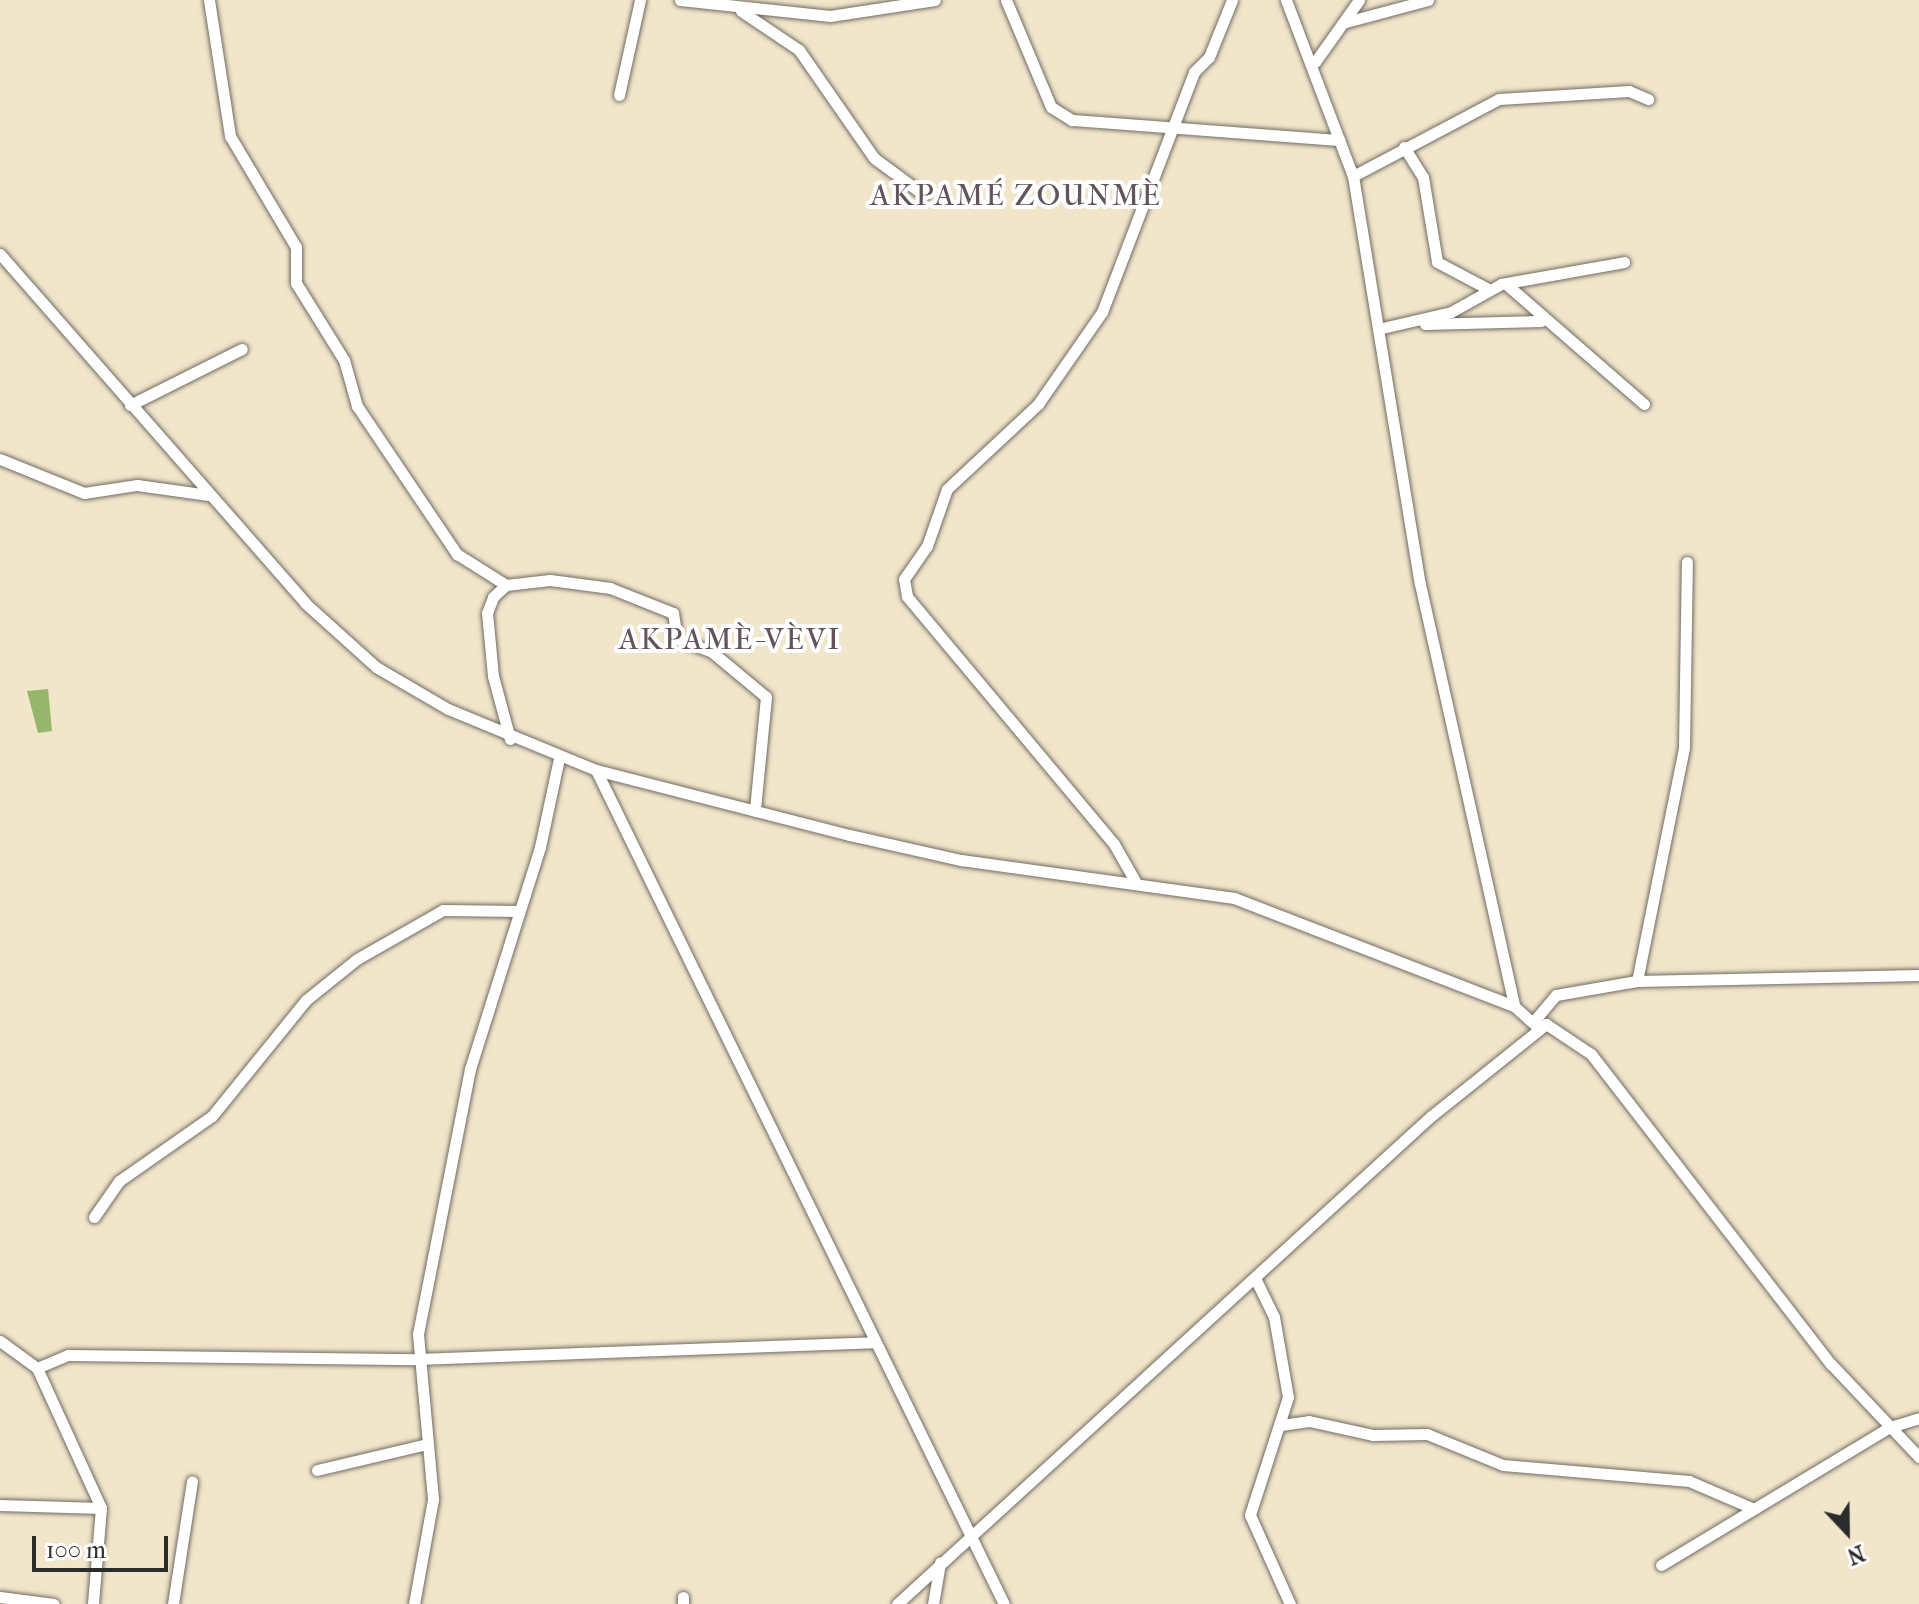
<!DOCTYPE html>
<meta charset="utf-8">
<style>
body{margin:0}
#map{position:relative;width:1919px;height:1604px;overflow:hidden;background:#f1e5ca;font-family:"IM FELL French Canon",serif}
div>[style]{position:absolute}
.forest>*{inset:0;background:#96b76b}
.roads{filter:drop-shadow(0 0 2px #706c63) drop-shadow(0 0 2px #706c63)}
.street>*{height:11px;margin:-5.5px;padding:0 5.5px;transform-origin:5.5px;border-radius:5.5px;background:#fff}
span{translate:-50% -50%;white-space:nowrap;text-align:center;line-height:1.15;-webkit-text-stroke:8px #fff;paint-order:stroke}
.quarter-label{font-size:30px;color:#63545c;letter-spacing:2px}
.north{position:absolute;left:1807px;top:1492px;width:80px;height:80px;-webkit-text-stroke:6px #fff;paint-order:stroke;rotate:158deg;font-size:22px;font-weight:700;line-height:32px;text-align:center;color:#2b2b2b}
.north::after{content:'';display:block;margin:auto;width:28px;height:36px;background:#2b2b2b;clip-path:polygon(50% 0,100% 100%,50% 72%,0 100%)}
.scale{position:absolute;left:32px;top:1536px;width:136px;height:36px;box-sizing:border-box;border:4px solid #2b2b2b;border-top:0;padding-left:10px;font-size:24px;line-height:28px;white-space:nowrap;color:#2b2b2b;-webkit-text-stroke:6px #fff;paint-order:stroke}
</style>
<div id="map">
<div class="forest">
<div style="clip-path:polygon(48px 689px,52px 731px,38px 733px,27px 691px)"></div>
</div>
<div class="roads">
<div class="street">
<div style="left:209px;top:0;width:138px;rotate:81.2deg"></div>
<div style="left:230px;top:136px;width:129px;rotate:59.3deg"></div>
<div style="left:296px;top:247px;width:36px;rotate:90deg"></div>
<div style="left:296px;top:283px;width:91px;rotate:58.1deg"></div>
<div style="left:344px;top:360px;width:48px;rotate:74.2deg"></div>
<div style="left:357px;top:406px;width:179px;rotate:56deg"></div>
<div style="left:457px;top:554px;width:58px;rotate:32.3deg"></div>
<div style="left:680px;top:0;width:151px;rotate:6.1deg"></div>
<div style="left:830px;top:16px;width:106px;rotate:-8.7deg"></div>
<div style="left:1006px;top:0;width:116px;rotate:67.2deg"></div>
<div style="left:1051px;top:107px;width:25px;rotate:32deg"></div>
<div style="left:1072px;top:120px;width:268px;rotate:4.3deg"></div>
<div style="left:1286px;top:0;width:188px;rotate:69.2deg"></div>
<div style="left:1353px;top:176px;width:413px;rotate:80.7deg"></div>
<div style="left:1420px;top:584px;width:432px;rotate:77.4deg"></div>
<div style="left:741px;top:11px;width:70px;rotate:33.9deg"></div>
<div style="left:799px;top:50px;width:131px;rotate:55.2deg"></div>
<div style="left:874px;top:158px;width:62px;rotate:36.5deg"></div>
<div style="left:1346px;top:22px;width:85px;rotate:-15deg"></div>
<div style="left:1315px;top:62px;width:76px;rotate:-54.6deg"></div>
<div style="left:619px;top:95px;width:97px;rotate:-77.5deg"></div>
<div style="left:1404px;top:147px;width:36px;rotate:58deg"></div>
<div style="left:1423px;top:177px;width:86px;rotate:80.6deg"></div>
<div style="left:1437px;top:262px;width:58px;rotate:27.9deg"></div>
<div style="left:1353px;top:176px;width:165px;rotate:-27.8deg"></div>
<div style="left:1499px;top:99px;width:130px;rotate:-3.5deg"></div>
<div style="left:1629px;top:91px;width:21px;rotate:23deg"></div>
<div style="left:0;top:254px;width:463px;rotate:48.8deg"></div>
<div style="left:305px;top:603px;width:96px;rotate:42deg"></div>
<div style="left:376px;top:667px;width:83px;rotate:30.3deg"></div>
<div style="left:448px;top:709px;width:160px;rotate:22.4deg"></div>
<div style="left:596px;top:770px;width:262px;rotate:14.4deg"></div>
<div style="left:850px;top:835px;width:114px;rotate:12.7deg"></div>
<div style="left:961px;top:860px;width:276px;rotate:7.9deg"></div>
<div style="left:1234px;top:898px;width:300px;rotate:21.1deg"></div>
<div style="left:1514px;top:1006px;width:31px;rotate:42deg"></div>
<div style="left:1506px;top:284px;width:183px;rotate:41deg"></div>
<div style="left:1425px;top:324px;width:116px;rotate:-1.5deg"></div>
<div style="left:1378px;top:329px;width:75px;rotate:-13.1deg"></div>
<div style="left:1451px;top:312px;width:57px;rotate:-29.2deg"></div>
<div style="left:1501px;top:284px;width:125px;rotate:-10.1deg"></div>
<div style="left:130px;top:405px;width:125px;rotate:-26.6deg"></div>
<div style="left:0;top:459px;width:91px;rotate:22deg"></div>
<div style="left:84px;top:493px;width:54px;rotate:-8.6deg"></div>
<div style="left:137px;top:485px;width:72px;rotate:8deg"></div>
<div style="left:510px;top:739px;width:65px;rotate:-105.1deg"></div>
<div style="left:493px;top:676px;width:63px;rotate:-95.4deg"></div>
<div style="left:487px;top:613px;width:17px;rotate:-69deg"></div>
<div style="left:493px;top:597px;width:18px;rotate:-43deg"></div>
<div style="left:506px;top:585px;width:44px;rotate:-6.5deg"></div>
<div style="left:550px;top:580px;width:61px;rotate:7.6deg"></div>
<div style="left:610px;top:588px;width:68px;rotate:21.6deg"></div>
<div style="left:673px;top:613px;width:26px;rotate:81deg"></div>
<div style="left:677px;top:639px;width:37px;rotate:20deg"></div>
<div style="left:712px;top:652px;width:70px;rotate:39.8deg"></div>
<div style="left:766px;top:697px;width:114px;rotate:95.6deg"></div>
<div style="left:596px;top:770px;width:928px;rotate:63.93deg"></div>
<div style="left:1135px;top:881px;width:43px;rotate:-119.6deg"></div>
<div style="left:1114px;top:844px;width:323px;rotate:-129.9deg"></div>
<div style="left:907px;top:596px;width:17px;rotate:-100deg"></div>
<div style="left:904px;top:579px;width:40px;rotate:-55.1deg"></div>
<div style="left:927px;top:546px;width:60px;rotate:-70.7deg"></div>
<div style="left:947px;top:489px;width:125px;rotate:-43deg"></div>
<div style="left:1038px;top:404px;width:112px;rotate:-55.2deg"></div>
<div style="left:1102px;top:312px;width:257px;rotate:-69deg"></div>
<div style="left:1194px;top:72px;width:21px;rotate:-45deg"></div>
<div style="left:1209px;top:57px;width:61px;rotate:-68deg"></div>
<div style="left:1637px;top:981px;width:239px;rotate:-78.6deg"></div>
<div style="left:1684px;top:747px;width:185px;rotate:-89.1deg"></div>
<div style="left:1534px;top:1021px;width:34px;rotate:-50deg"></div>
<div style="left:1556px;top:995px;width:82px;rotate:-9.8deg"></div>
<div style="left:1637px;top:981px;width:282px;rotate:-1.2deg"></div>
<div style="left:94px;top:1217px;width:44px;rotate:-55.2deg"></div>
<div style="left:119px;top:1181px;width:113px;rotate:-35deg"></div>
<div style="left:212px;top:1116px;width:149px;rotate:-51deg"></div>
<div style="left:306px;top:1000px;width:65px;rotate:-38.8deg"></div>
<div style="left:357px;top:959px;width:99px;rotate:-29.7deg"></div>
<div style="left:443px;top:910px;width:76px;rotate:0.8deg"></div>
<div style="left:1255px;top:1278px;width:43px;rotate:64deg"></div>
<div style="left:1274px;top:1317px;width:81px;rotate:80.1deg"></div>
<div style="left:1288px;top:1397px;width:124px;rotate:107.9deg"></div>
<div style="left:1250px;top:1515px;width:98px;rotate:65.8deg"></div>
<div style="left:0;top:1341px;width:46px;rotate:36.1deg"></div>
<div style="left:37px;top:1368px;width:154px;rotate:65.4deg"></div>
<div style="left:101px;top:1508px;width:96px;rotate:94.8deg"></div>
<div style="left:37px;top:1368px;width:34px;rotate:-23deg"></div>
<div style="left:68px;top:1355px;width:349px;rotate:0.7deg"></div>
<div style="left:417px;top:1359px;width:457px;rotate:-2.1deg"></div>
<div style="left:1281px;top:1425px;width:28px;rotate:-8deg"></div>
<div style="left:1309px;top:1421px;width:66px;rotate:12.3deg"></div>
<div style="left:1373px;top:1435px;width:54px;rotate:-1.1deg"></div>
<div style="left:1427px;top:1434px;width:82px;rotate:22.2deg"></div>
<div style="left:1503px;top:1465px;width:187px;rotate:4.9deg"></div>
<div style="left:1689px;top:1481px;width:69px;rotate:23.2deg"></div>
<div style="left:317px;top:1470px;width:113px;rotate:-13.3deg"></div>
<div style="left:0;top:1505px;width:101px;rotate:1.7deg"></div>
<div style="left:1661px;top:1565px;width:267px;rotate:-31.1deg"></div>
<div style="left:1890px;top:1427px;width:30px;rotate:-17deg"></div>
<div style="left:0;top:1597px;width:54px;rotate:7.4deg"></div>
<div style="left:173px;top:1604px;width:124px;rotate:-81.2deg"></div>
<div style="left:414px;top:1604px;width:107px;rotate:-79.7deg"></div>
<div style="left:433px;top:1499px;width:166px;rotate:-95.2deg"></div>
<div style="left:418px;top:1334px;width:270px;rotate:-78.9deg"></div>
<div style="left:470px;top:1069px;width:233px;rotate:-72.5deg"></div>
<div style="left:540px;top:847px;width:91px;rotate:-77.9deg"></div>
<div style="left:683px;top:1604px;width:7px;rotate:-90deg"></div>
<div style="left:897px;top:1604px;width:722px;rotate:-42.42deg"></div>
<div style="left:1430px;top:1117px;width:149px;rotate:-38.7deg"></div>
<div style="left:1546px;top:1024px;width:54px;rotate:33.7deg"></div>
<div style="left:1591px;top:1054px;width:392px;rotate:52.3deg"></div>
<div style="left:1831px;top:1364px;width:128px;rotate:46.6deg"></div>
<div style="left:933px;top:1604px;width:42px;rotate:-80.3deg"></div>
</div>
</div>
<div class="quarter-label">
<span style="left:1016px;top:196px">AKPAMÉ ZOUNMÈ</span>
<span style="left:730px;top:640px">AKPAMÈ-VÈVI</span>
</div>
<div class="north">N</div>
<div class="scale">100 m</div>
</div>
